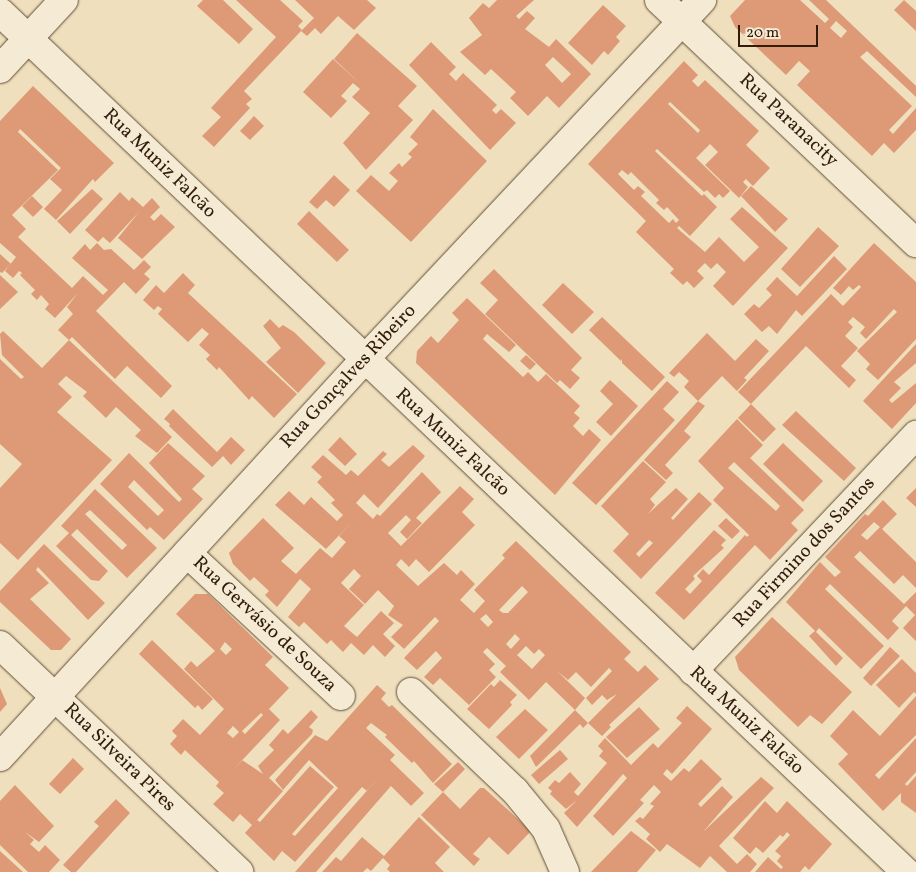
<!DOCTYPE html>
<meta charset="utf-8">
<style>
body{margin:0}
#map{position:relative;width:916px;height:872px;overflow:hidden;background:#efdfbc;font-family:Vollkorn,serif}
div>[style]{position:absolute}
.building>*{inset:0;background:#de9a77}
.roads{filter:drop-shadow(0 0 1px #604d38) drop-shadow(0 0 1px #604d38)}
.minor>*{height:28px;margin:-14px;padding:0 14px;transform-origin:14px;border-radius:14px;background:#f5ead3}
span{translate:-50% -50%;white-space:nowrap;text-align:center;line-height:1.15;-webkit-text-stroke:4px #f5ead3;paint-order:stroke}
.street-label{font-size:19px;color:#311c0c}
.scale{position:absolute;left:738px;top:25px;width:80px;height:22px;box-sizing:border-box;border:2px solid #311c0c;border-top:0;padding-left:6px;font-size:15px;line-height:18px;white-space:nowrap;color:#311c0c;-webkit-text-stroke:4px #f5ead3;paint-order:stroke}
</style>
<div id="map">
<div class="building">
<div style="clip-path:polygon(203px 0,223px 0,253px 29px,239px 44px,197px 6px)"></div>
<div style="clip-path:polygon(236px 0,280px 0,303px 21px,298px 26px,302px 30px,244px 91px,252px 99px,246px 104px,250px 108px,214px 147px,202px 136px,221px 117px,211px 108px,276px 37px)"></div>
<div style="clip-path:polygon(295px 0,367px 0,376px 8px,354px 30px,338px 16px,321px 34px,315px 28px,307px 36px,301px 31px,314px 18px)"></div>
<div style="clip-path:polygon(evenodd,497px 0,534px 0,516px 16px,519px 19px,527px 11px,535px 18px,525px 29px,549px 47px,556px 39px,591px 74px,559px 108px,547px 96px,528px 116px,510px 98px,516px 92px,491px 69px,485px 75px,460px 52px,482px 35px,469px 18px,483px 3px,489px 8px,497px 0,553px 57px,571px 74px,562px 83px,545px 65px,553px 57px)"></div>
<div style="clip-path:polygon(evenodd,745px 0,800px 0,825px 23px,829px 19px,809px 0,826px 0,916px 86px,916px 97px,867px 51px,860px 57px,912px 106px,889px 130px,893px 134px,916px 108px,916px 130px,894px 153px,884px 143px,872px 156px,797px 85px,810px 71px,799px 61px,786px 75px,735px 27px,730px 16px,745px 0,836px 21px,847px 31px,841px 38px,830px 28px,836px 21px)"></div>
<div style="clip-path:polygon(904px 0,916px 11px,916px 31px,894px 10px)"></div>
<div style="clip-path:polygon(603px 5px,626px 26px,616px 37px,620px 41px,608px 55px,604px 51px,592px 65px,568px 43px)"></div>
<div style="clip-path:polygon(357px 33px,417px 86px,398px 106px,413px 120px,366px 170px,343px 143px,370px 113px,352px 97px,360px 89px,353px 83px,341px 96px,347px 101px,331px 118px,303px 92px,333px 59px,363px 86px,334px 59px)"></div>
<div style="clip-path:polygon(431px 42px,456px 67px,449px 74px,456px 81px,463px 73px,497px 105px,492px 110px,496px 114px,501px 109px,516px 123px,490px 150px,409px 65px)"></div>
<div style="clip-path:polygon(evenodd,684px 61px,698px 75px,692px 81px,698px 87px,705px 80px,759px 131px,746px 145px,770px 168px,753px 186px,746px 179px,743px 182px,748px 187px,739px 198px,705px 165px,718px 152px,710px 144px,696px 158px,730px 191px,723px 198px,719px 194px,715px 198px,707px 190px,704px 192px,657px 149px,655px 151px,702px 196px,704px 194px,717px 207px,690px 236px,679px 226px,677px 228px,705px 252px,719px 237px,744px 262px,759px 247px,730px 219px,742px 207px,788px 248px,733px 306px,713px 286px,726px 272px,717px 263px,711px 269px,705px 263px,697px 271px,704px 278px,694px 288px,687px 281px,683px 285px,670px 273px,674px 269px,636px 232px,646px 221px,588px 164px,684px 61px,670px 102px,700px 130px,698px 133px,668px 104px,670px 102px,684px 61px,622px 170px,628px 175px,631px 172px,659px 200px,656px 203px,664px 210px,667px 207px,679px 220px,676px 223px,673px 219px,669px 223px,641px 196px,645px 192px,638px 186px,634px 190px,618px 174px,622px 170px)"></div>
<div style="clip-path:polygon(33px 86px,114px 163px,95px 182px,93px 179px,56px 220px,44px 209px,62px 190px,50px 179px,61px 168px,20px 129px,18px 132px,58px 170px,12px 215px,26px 229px,18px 237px,72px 288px,83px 276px,103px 295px,108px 290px,72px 258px,85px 244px,90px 250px,97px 243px,104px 250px,111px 249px,134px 270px,144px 260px,151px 267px,144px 274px,150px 279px,136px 294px,124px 282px,96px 311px,172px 386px,161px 398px,127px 366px,115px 379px,72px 337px,69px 340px,58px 330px,73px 314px,67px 307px,78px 293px,55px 318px,45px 309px,49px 304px,41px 295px,37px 300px,31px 294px,35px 290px,20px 275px,22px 273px,19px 271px,13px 278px,5px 271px,16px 257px,0 243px,0 121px)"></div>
<div style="clip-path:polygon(433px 109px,487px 161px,411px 242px,356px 191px,371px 175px,389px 191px,398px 181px,389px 173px,399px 163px,402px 167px,412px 157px,408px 154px,418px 144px,410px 137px)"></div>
<div style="clip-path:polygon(254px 116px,264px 126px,250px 140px,240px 131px)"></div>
<div style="clip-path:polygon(334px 175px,350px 190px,334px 207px,326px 200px,317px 209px,309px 202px)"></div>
<div style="clip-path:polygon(751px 186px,788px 219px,775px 232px,741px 196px)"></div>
<div style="clip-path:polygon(92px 189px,103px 199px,70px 234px,57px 221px)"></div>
<div style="clip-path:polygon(120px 192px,129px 201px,132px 197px,143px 207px,152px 198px,160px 207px,150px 217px,154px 221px,161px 214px,175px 227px,142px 259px,118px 238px,139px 212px,110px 243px,103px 237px,98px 242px,85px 230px)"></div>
<div style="clip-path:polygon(32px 196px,43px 207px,33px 217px,22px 206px)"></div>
<div style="clip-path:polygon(309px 211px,349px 250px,337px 262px,297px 224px)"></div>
<div style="clip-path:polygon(818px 227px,839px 246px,800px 287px,781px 269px)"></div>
<div style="clip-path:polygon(874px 243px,916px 282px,916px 339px,878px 380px,866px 369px,870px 364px,857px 351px,897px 312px,894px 309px,866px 339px,860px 333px,865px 327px,853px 317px,848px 322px,853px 327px,845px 336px,858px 348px,841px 366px,856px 380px,849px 388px,806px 346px,751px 404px,738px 392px,831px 294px,843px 306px,861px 287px,859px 285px,853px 290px,849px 286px,841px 295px,833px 288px)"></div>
<div style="clip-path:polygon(0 254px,11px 264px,2px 273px,0 272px)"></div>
<div style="clip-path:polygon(834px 256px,847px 269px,802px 316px,796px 310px,777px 334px,769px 326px,762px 332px,744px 314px,754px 304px,759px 308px,772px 295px,766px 289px,777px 277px,797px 296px)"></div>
<div style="clip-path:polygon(494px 269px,582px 358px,571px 370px,580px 378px,570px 389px,560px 380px,557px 383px,485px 314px,498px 300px,480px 283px)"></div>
<div style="clip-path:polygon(183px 273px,195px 285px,188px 293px,297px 394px,274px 418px,252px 396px,249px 400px,219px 367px,217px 370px,206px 359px,210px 355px,199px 345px,209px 334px,202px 328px,188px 342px,158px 314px,162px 309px,158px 306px,154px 310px,143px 300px,156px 285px,164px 293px)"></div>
<div style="clip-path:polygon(0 275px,18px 292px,0 309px)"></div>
<div style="clip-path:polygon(563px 283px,594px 312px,572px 334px,542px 305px)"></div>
<div style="clip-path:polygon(467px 298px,516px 345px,509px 352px,487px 334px,483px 339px,523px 377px,528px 372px,538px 382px,546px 374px,580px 406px,574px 413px,580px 418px,573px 426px,583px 436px,589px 429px,601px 440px,555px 495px,416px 363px,417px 351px,431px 336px,438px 343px,459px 320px,452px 313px)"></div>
<div style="clip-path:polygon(602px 317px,665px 377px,652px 391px,622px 363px,622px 359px,621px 361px,589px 330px)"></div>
<div style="clip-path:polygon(270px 319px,279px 328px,283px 325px,294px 332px,326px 363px,298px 393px,266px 362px,281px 348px,263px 326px)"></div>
<div style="clip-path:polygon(3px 331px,42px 368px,69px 340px,172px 437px,157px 453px,135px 436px,141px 430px,116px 407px,106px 418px,83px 396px,87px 392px,66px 376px,58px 384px,72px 397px,57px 412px,112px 460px,18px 560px,0 543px,0 488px,22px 464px,0 444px,0 359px,21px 379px,24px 377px,2px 355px,0 334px)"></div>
<div style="clip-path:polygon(707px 333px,735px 361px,756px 339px,769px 351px,744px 378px,747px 380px,737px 391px,722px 376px,698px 401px,684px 387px,689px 381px,679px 372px,674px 377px,669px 373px)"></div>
<div style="clip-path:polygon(916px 344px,916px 363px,894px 382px,901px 388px,889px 400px,892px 403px,916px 383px,916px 403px,892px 429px,863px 401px)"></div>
<div style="clip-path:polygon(526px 355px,536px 364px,530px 370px,520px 361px)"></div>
<div style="clip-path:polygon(610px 380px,638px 406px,611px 436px,596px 422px,613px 404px,600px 391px)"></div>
<div style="clip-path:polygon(667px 381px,679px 392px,663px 409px,675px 420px,596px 505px,572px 483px)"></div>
<div style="clip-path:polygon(698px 401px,705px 406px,684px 431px,691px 437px,665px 465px,673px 473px,666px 480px,644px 460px)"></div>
<div style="clip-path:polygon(751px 404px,776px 429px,763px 442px,738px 418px)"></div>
<div style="clip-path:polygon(173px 409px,217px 452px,231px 437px,245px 450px,231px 465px,223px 456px,212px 467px,169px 426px,170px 424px,164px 419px)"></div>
<div style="clip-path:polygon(796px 411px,856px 468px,844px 481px,782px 425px)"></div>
<div style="clip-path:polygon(evenodd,737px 419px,763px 445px,750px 458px,804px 510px,791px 523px,798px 530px,770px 560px,755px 545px,684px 620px,655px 593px,714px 530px,726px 540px,721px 545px,724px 548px,693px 576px,695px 579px,685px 589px,690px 594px,702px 581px,697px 576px,703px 569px,709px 575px,745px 535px,747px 537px,749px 535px,713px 500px,724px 488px,698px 461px,737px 419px,734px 462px,780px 506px,776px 511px,728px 468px,734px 462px)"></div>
<div style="clip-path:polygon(340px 437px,357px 454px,345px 466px,328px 450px)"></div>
<div style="clip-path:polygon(evenodd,168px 443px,205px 476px,192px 489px,203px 499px,164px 540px,150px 527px,147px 530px,100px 484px,129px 453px,179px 502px,182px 499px,149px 463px,168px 443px,134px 480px,164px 510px,158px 516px,128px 487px,134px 480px)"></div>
<div style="clip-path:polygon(783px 443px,823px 481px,803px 502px,763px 464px)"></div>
<div style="clip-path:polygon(evenodd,413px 445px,425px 456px,378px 508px,364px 494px,356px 503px,373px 519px,377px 514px,380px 516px,422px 472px,441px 492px,416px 518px,422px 523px,407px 539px,400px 532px,411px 520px,406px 515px,388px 533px,401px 546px,460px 486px,474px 499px,462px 512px,475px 525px,429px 572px,416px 559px,409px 567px,401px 559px,396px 565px,418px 586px,444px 563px,457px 575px,461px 570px,475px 584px,460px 600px,474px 613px,485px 601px,474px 590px,505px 558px,502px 555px,516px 541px,631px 652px,624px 659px,638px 672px,645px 665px,659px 679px,609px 725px,611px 727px,602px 736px,588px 723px,617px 694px,607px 700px,602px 695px,592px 705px,586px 698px,612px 671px,609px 668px,591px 687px,576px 672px,568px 680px,557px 671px,585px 698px,575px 710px,588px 723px,583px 728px,580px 724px,536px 767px,530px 756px,575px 710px,546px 682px,529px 700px,500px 672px,506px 666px,487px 648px,483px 652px,495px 664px,489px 670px,496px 677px,469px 705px,440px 678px,433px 685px,424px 677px,442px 658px,436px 651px,417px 670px,404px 658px,439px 621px,435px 617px,404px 649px,391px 637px,403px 625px,388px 615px,394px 606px,378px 590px,365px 604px,349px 589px,361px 576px,354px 569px,341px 583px,364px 605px,344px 626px,357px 637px,381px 611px,394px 623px,383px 634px,395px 646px,385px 657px,373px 645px,364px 655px,351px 643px,343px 652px,331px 640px,327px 644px,304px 622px,299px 627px,288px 617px,311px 589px,300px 579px,277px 607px,265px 595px,269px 591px,254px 577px,250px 581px,233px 564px,229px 553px,263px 518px,294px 548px,281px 561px,296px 574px,320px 548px,332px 558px,346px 542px,339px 536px,351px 523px,326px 549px,275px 505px,289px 491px,304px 505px,311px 497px,337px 521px,343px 515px,331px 503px,335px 500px,317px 482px,322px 477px,311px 467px,323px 455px,346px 475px,351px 470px,358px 476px,383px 451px,387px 454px,381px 460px,389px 467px,413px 445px,522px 586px,528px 592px,508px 613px,503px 613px,499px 610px,522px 586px,413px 445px,486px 614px,493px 622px,488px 627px,480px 619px,486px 614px,413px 445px,515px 634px,520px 639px,511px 649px,506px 644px,515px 634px,413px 445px,526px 646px,534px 654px,539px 649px,545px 655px,532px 669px,517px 655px,526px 646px)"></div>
<div style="clip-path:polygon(evenodd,643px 461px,666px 482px,650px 499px,655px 505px,648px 514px,676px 488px,688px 499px,671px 518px,673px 520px,699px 492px,712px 504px,641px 579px,613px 551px,629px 534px,601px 506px,643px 461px,649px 540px,653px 543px,639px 557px,636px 554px,649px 540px)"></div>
<div style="clip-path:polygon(916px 488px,916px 507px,906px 498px)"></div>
<div style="clip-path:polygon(evenodd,95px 489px,157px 548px,127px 578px,77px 529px,71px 535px,108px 571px,99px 581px,91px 580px,56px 546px,69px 533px,61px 526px,95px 489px,90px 510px,127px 545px,122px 550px,85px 514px,90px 510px)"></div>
<div style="clip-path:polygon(evenodd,883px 500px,897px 514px,882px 529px,916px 562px,916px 588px,903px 575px,894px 584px,860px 551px,854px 557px,904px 604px,916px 592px,916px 641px,903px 628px,915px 615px,906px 606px,892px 621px,899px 628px,888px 640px,830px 584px,825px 589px,884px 646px,861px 669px,819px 628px,816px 632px,843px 658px,836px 666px,809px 636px,815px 631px,786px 602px,820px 562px,835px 577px,841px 572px,825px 557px,865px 514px,868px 516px,883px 500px,874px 522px,880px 527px,867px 540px,861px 535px,874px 522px)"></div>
<div style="clip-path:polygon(726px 518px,740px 531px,732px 539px,718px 526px)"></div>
<div style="clip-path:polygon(44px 544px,105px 603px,88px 620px,38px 567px,36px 570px,49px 583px,30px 599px,71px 639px,61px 650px,51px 650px,0 602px,0 591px)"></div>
<div style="clip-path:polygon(evenodd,195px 594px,208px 594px,273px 657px,265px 665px,289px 688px,269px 709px,280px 720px,234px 769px,242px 760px,263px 774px,258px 766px,274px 750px,269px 745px,283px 729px,288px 734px,311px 710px,318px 717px,309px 727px,313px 730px,312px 734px,269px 778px,283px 791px,257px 820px,260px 822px,310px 766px,334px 787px,292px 834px,295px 836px,338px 788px,309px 760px,283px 790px,275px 780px,315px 735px,327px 741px,377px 685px,386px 693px,381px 699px,389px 707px,392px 705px,452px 764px,433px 783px,414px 761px,412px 763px,385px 737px,387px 735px,371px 723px,366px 728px,395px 755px,390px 760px,424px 793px,411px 806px,391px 786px,316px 872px,295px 872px,380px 776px,367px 791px,362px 787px,295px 862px,282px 851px,274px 861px,245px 833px,252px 825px,240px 814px,233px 822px,213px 804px,224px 793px,216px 786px,219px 782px,185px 750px,181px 755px,170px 744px,177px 736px,172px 731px,183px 719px,200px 735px,224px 709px,184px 669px,191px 661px,197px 667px,215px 651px,176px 614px,195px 594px,225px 642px,232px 649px,226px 655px,220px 649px,225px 642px,195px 594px,261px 713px,263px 715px,245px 734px,242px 731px,261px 713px,195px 594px,233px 726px,239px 732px,233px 738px,227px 733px,233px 726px)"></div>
<div style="clip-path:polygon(772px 617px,852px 692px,822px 724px,810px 715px,798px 727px,739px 670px,735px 657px)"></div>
<div style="clip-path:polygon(152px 640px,213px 699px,202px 710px,198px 705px,195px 708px,139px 654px)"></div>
<div style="clip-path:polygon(890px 647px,900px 656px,871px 686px,863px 678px)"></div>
<div style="clip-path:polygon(902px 659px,916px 673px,916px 694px,914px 692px,899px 708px,876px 685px)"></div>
<div style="clip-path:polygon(500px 680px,517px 695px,510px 702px,512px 705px,489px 729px,467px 709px,491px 684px,494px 687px)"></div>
<div style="clip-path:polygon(0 688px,7px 704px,0 712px)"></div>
<div style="clip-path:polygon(916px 696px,916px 735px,875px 775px,879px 779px,916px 738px,916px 772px,905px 784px,907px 786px,916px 776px,916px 813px,901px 802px,901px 793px,883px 811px,838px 764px,848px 754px,830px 736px,853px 710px,880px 736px)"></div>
<div style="clip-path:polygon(687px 706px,712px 729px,672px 774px,667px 769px,663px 774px,671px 781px,684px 768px,689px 772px,701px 759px,722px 779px,698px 804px,701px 807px,722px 786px,733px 797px,703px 832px,761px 777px,774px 788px,719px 846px,737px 864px,747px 854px,757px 864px,750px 872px,727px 872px,710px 856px,700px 868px,667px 844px,660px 852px,646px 839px,650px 834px,635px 821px,640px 817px,643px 819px,654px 806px,650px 804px,661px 792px,654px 785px,640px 800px,644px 803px,613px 836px,593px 816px,627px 778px,623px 774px,577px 827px,564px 813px,577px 800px,566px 809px,550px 794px,552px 791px,548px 788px,555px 780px,559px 783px,570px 772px,581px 784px,574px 792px,578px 796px,607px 763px,599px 756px,603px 751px,598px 746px,605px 738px,631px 765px,653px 743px,658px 748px,682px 723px,676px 718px)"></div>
<div style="clip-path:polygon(639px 707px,660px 729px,627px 758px,606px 737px)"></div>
<div style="clip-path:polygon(525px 709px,548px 730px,519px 759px,496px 737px)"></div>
<div style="clip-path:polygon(560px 750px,568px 759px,539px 784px,531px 775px)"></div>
<div style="clip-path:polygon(73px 758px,84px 769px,60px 794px,49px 784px)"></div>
<div style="clip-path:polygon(458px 762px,465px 769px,443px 792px,434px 784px)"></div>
<div style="clip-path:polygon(15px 785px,54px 826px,39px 842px,25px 832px,34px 840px,30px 844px,39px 852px,45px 845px,60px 860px,49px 872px,28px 872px,0 845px,0 801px)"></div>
<div style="clip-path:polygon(480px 788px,484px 788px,531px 831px,508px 855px,489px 837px,473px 854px,480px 859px,474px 866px,421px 815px,443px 792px,460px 809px)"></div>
<div style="clip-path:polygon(116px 799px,130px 813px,76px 872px,71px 872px,63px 865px,99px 826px,94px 822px)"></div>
<div style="clip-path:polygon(765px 801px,777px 813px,787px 801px,832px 844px,809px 870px,805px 866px,800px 872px,755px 872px,768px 857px,781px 869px,783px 867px,777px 861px,781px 856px,775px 851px,790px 835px,787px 832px,783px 837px,780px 835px,763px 853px,756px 847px,750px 854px,733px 838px)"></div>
<div style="clip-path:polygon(419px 817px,450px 847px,435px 863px,444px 872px,390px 872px,387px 869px,390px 865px,383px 858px,371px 871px,367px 868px,363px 872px,322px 872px,336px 857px,341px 861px,362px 837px,384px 856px)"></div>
<div style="clip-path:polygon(631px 831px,656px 850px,637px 872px,591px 872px)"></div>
<div style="clip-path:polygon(0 851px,23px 872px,0 872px)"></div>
</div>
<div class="roads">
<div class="minor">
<div style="left:659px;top:0;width:354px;rotate:43.4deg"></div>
<div style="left:0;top:12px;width:1249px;rotate:43.51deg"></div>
<div style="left:0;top:69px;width:94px;rotate:-47.2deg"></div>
<div style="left:187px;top:553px;width:210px;rotate:42.9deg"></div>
<div style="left:0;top:645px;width:330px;rotate:43.5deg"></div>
<div style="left:693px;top:671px;width:325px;rotate:-46.6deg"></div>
<div style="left:411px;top:692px;width:144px;rotate:43.6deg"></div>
<div style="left:515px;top:791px;width:49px;rotate:50.8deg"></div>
<div style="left:546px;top:829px;width:47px;rotate:66.2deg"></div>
<div style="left:0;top:757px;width:539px;rotate:-47.48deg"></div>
<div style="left:364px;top:360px;width:494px;rotate:-46.8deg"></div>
</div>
</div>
<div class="street-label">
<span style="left:788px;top:121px;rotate:43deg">Rua Paranacity</span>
<span style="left:159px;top:164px;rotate:44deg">Rua Muniz Falcão</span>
<span style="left:349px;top:377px;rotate:-47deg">Rua Gonçalves Ribeiro</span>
<span style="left:452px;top:443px;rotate:43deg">Rua Muniz Falcão</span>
<span style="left:805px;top:553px;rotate:-47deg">Rua Firmino dos Santos</span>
<span style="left:264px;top:625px;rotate:43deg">Rua Gervásio de Souza</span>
<span style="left:746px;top:721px;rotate:43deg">Rua Muniz Falcão</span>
<span style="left:119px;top:758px;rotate:44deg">Rua Silveira Pires</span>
</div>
<div class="scale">20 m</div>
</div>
